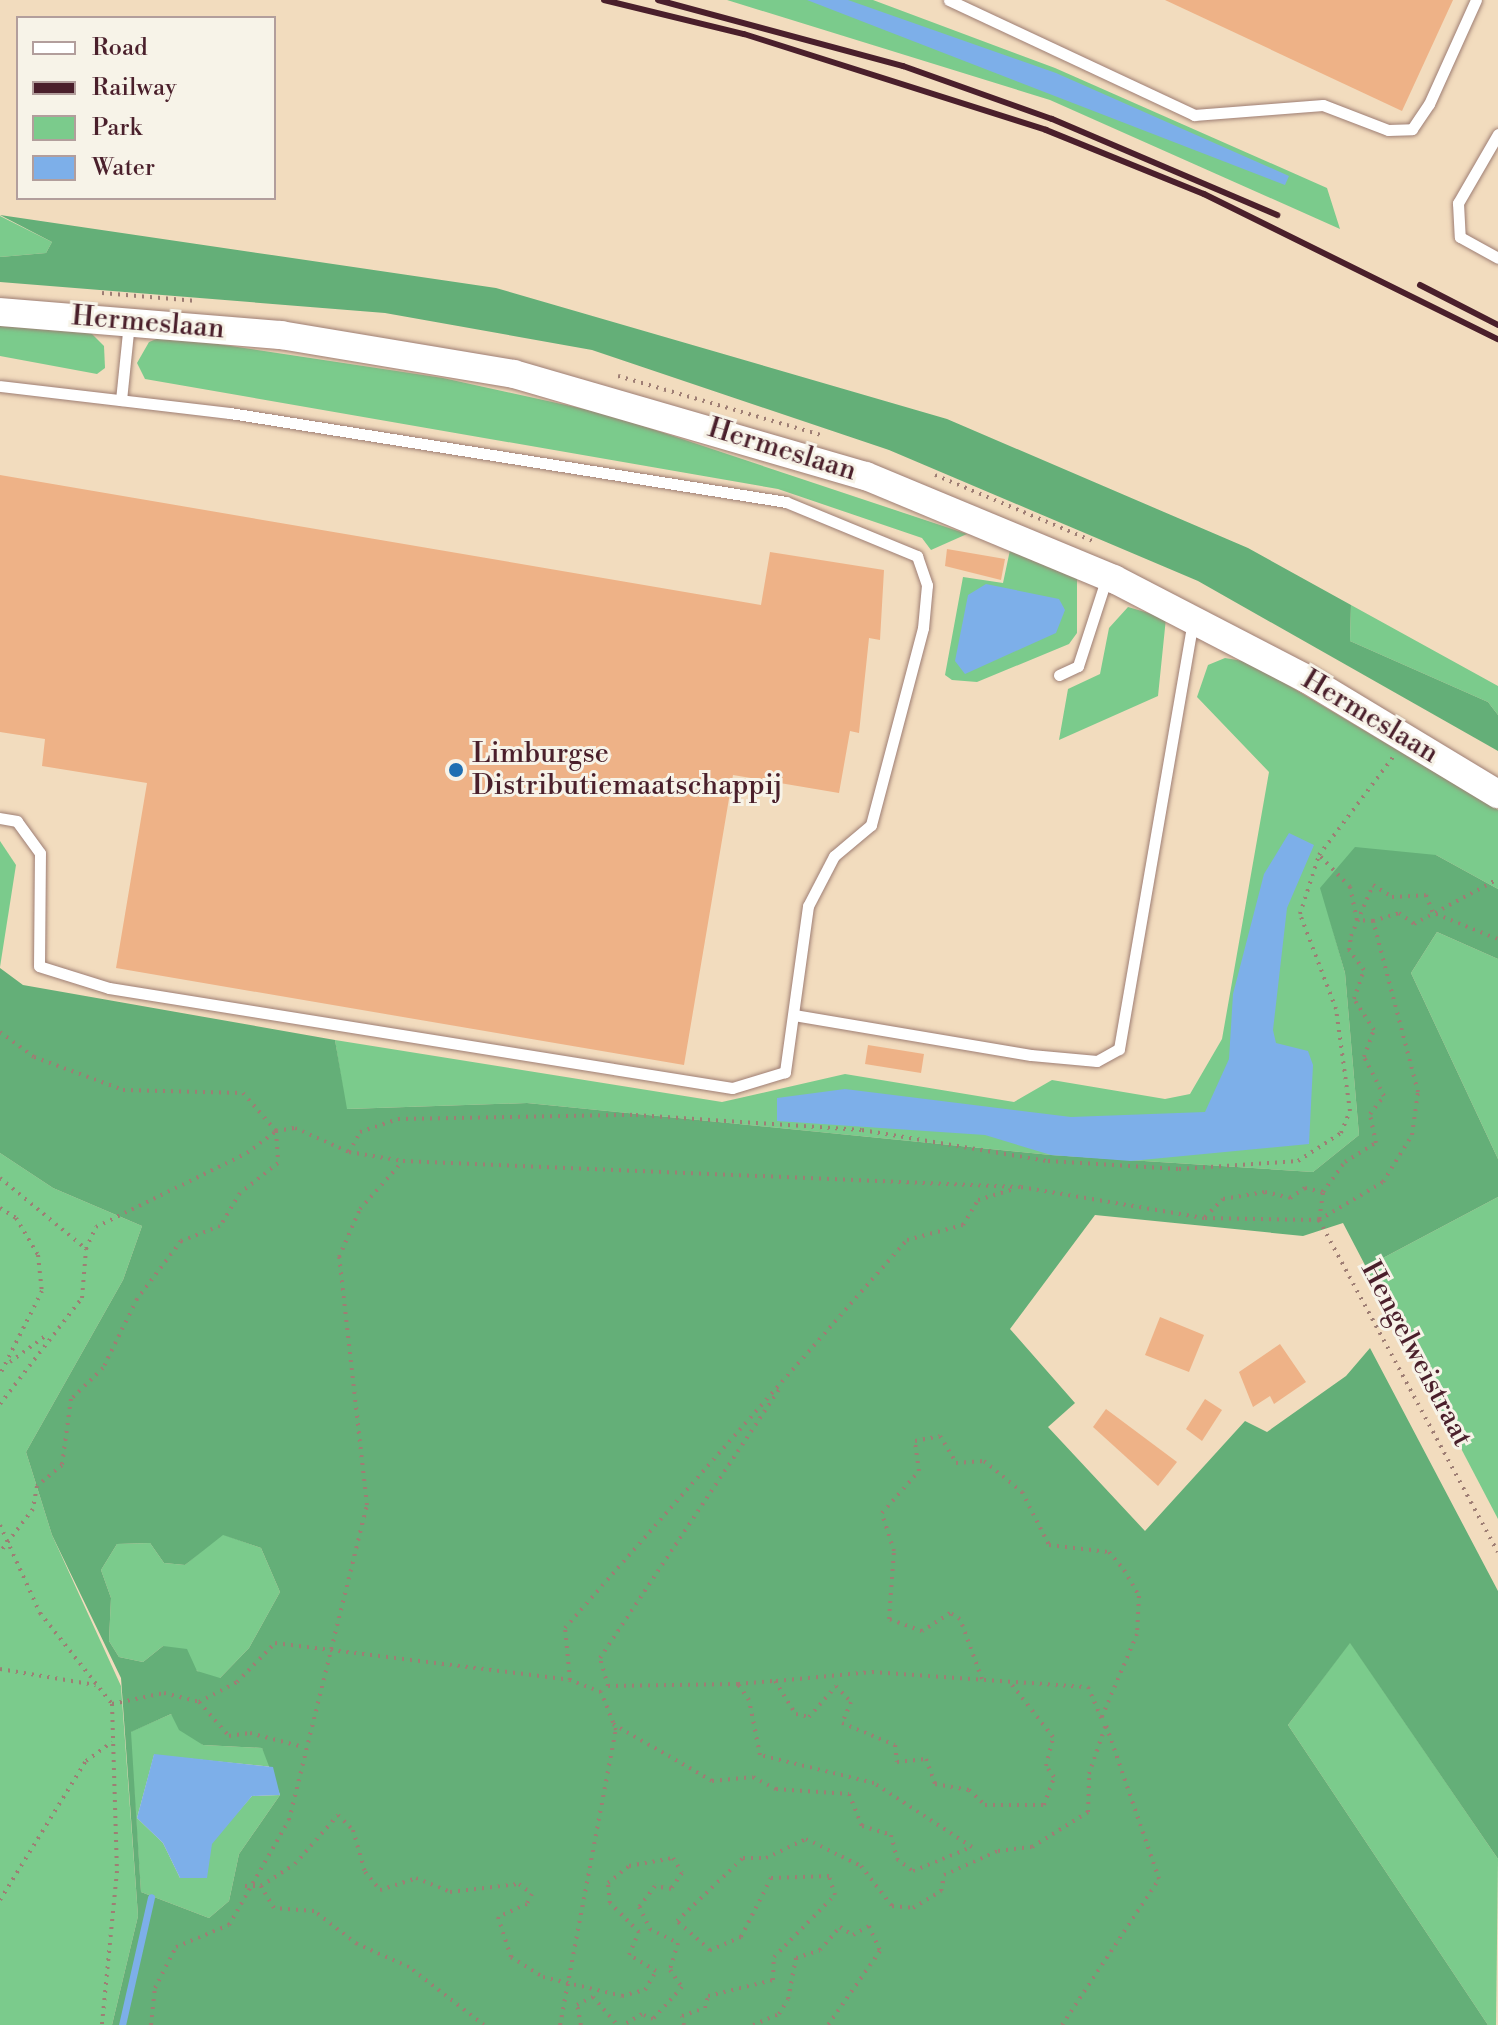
<!DOCTYPE html>
<style>
body{margin:0}
#map{position:relative;width:1498px;height:2025px;overflow:hidden;background:#f2dcbe;font-family:"Libre Bodoni",serif}
div>[style]{position:absolute}
.green>*{inset:0;background:#7bcb8c}
.forest>*{inset:0;background:#64af78}
.water>*{inset:0;background:#7dafe9}
.stream>*{height:7px;margin:-3.5px;padding:0 3.5px;transform-origin:3.5px;border-radius:3.5px;background:#7dafe9}
.building>*{inset:0;background:#eeb287}
.path>*{height:4px;margin-top:-2px;transform-origin:0;background:repeating-linear-gradient(90deg,#9e7e74 0 2px,transparent 0 8px)}
.roads{filter:drop-shadow(0 0 2px #9e7e74) drop-shadow(0 0 2px #9e7e74)}
.service>*{height:11px;margin:-5.5px;padding:0 5.5px;transform-origin:5.5px;border-radius:5.5px;background:#fff}
.tertiary>*{height:28px;margin:-14px;padding:0 14px;transform-origin:14px;border-radius:14px;background:#fff}
.rail>*{height:6px;margin:-3px;padding:0 3px;transform-origin:3px;border-radius:3px;background:#4a1f2b}
.dots>*{width:22px;height:22px;translate:-50% -50%;box-sizing:border-box;border:4px solid #f7f3e8;border-radius:50%}
span{translate:-50% -50%;white-space:nowrap;text-align:center;line-height:1.15;-webkit-text-stroke:6px #f7f3e8;paint-order:stroke}
.street-label{font-size:28px;color:#4a1f2b}
.poi-label{font-size:28px;color:#4a1f2b}
.left{translate:0 -50%;text-align:left}
.legend{position:absolute;left:16px;top:16px;width:260px;height:184px;box-sizing:border-box;background:#f7f3e8;border:2px solid #b29e9c;margin:0;padding:10px 14px;list-style:none;font-size:24px;color:#4a1f2b}
.legend li{display:flex;align-items:center;gap:16px;height:40px}
.legend b{width:40px;border:2px solid #b29e9c}
</style>
<div id="map">
<div class="green">
<div style="clip-path:polygon(727px 0,873px 0,1055px 68px,1327px 188px,1340px 229px,1050px 100px)"></div>
<div style="clip-path:polygon(0 216px,52px 242px,46px 253px,0 257px)"></div>
<div style="clip-path:polygon(0 326px,88px 330px,104px 346px,105px 368px,97px 374px,0 356px)"></div>
<div style="clip-path:polygon(164px 336px,443px 378px,607px 414px,967px 534px,931px 550px,922px 538px,778px 489px,145px 379px,137px 363px,149px 342px)"></div>
<div style="clip-path:polygon(1010px 550px,1077px 577px,1077px 633px,1069px 644px,977px 682px,952px 680px,945px 675px,963px 577px,1003px 583px)"></div>
<div style="clip-path:polygon(1351px 605px,1498px 686px,1498px 715px,1488px 702px,1350px 641px)"></div>
<div style="clip-path:polygon(1128px 607px,1166px 618px,1158px 696px,1059px 740px,1068px 689px,1100px 674px,1109px 628px)"></div>
<div style="clip-path:polygon(1225px 658px,1249px 662px,1498px 810px,1498px 889px,1436px 855px,1321px 888px,1345px 973px,1359px 1135px,1313px 1172px,1051px 1155px,527px 1103px,346px 1109px,335px 1040px,722px 1102px,845px 1074px,1014px 1102px,1052px 1080px,1165px 1099px,1190px 1094px,1222px 1039px,1269px 772px,1197px 697px,1208px 665px)"></div>
<div style="clip-path:polygon(0 841px,16px 865px,0 967px)"></div>
<div style="clip-path:polygon(1437px 932px,1498px 959px,1498px 1159px,1411px 973px)"></div>
<div style="clip-path:polygon(0 1153px,53px 1188px,142px 1226px,123px 1280px,26px 1452px,52px 1535px,121px 1686px,138px 1916px,112px 2025px,0 2025px)"></div>
<div style="clip-path:polygon(1498px 1197px,1498px 1519px,1366px 1267px)"></div>
<div style="clip-path:polygon(222px 1534px,261px 1548px,280px 1592px,249px 1648px,220px 1678px,207px 1678px,163px 1646px,143px 1662px,119px 1657px,109px 1641px,111px 1598px,101px 1570px,117px 1544px,150px 1543px,164px 1563px,185px 1565px)"></div>
<div style="clip-path:polygon(1350px 1642px,1498px 1859px,1496px 2025px,1488px 2025px,1288px 1725px)"></div>
<div style="clip-path:polygon(171px 1714px,203px 1745px,262px 1748px,273px 1767px,154px 1755px,137px 1818px,163px 1843px,180px 1878px,252px 1796px,280px 1795px,239px 1854px,229px 1901px,209px 1918px,141px 1892px,130px 1732px)"></div>
</div>
<div class="forest">
<div style="clip-path:polygon(0 215px,496px 288px,947px 419px,1248px 548px,1351px 605px,1350px 641px,1488px 702px,1498px 715px,1498px 751px,1198px 581px,889px 450px,592px 350px,385px 313px,0 282px,0 257px,46px 253px,52px 242px)"></div>
<div style="clip-path:polygon(evenodd,1355px 847px,1436px 855px,1498px 889px,1498px 959px,1437px 932px,1411px 973px,1498px 1159px,1498px 1197px,1366px 1267px,1343px 1223px,1303px 1236px,1095px 1215px,1010px 1329px,1075px 1403px,1048px 1427px,1145px 1531px,1245px 1421px,1267px 1432px,1346px 1376px,1370px 1348px,1498px 1591px,1498px 1859px,1350px 1643px,1288px 1725px,1488px 2025px,112px 2025px,138px 1916px,121px 1678px,52px 1535px,26px 1452px,123px 1280px,142px 1226px,53px 1188px,0 1153px,0 968px,23px 985px,335px 1040px,347px 1109px,527px 1103px,1051px 1155px,1313px 1172px,1359px 1135px,1345px 973px,1320px 888px,1355px 847px,223px 1535px,261px 1548px,280px 1592px,249px 1648px,220px 1678px,197px 1671px,187px 1649px,163px 1646px,143px 1662px,119px 1657px,109px 1641px,111px 1598px,101px 1570px,117px 1544px,150px 1543px,164px 1563px,185px 1565px,223px 1535px,1355px 847px,171px 1714px,179px 1730px,203px 1745px,262px 1748px,280px 1795px,239px 1854px,229px 1901px,209px 1918px,141px 1892px,131px 1732px,171px 1714px)"></div>
</div>
<div class="water">
<div style="clip-path:polygon(807px 0,848px 0,1056px 73px,1289px 176px,1285px 185px)"></div>
<div style="clip-path:polygon(986px 584px,1059px 599px,1065px 610px,1056px 633px,965px 674px,955px 661px,968px 595px)"></div>
<div style="clip-path:polygon(1289px 833px,1314px 845px,1287px 908px,1273px 1030px,1276px 1043px,1308px 1051px,1313px 1065px,1309px 1144px,1131px 1161px,1051px 1155px,985px 1135px,777px 1121px,777px 1098px,845px 1089px,1071px 1117px,1205px 1112px,1229px 1059px,1233px 994px,1264px 874px)"></div>
<div style="clip-path:polygon(154px 1754px,273px 1767px,280px 1795px,252px 1796px,212px 1844px,207px 1878px,180px 1878px,163px 1843px,137px 1818px)"></div>
</div>
<div class="stream">
<div style="left:122px;top:2025px;width:131px;rotate:-77.2deg"></div>
</div>
<div class="building">
<div style="clip-path:polygon(1165px 0,1453px 0,1402px 111px)"></div>
<div style="clip-path:polygon(0 475px,761px 605px,770px 552px,884px 570px,880px 640px,869px 638px,859px 733px,850px 731px,839px 793px,733px 775px,684px 1065px,116px 968px,147px 783px,42px 766px,45px 739px,0 732px)"></div>
<div style="clip-path:polygon(947px 549px,1005px 559px,1001px 580px,945px 566px)"></div>
<div style="clip-path:polygon(868px 1045px,924px 1054px,921px 1073px,865px 1064px)"></div>
<div style="clip-path:polygon(1160px 1317px,1204px 1335px,1189px 1372px,1145px 1355px)"></div>
<div style="clip-path:polygon(1280px 1344px,1306px 1382px,1274px 1404px,1270px 1396px,1253px 1407px,1239px 1372px)"></div>
<div style="clip-path:polygon(1205px 1399px,1222px 1410px,1202px 1441px,1186px 1429px)"></div>
<div style="clip-path:polygon(1106px 1409px,1177px 1462px,1158px 1486px,1093px 1427px)"></div>
</div>
<div class="path">
<div style="left:102px;top:293px;width:95px;rotate:4.8deg"></div>
<div style="left:618px;top:376px;width:211px;rotate:16.2deg"></div>
<div style="left:935px;top:475px;width:171px;rotate:22.7deg"></div>
<div style="left:1436px;top:914px;width:67px;rotate:22deg"></div>
<div style="left:1373px;top:921px;width:16px;rotate:-176deg"></div>
<div style="left:1357px;top:920px;width:34px;rotate:-102deg"></div>
<div style="left:1350px;top:887px;width:45px;rotate:-134.1deg"></div>
<div style="left:1319px;top:855px;width:123px;rotate:-52.9deg"></div>
<div style="left:0;top:1032px;width:42px;rotate:36.3deg"></div>
<div style="left:34px;top:1057px;width:95px;rotate:20.3deg"></div>
<div style="left:123px;top:1090px;width:120px;rotate:1.4deg"></div>
<div style="left:243px;top:1093px;width:50px;rotate:49deg"></div>
<div style="left:276px;top:1131px;width:32px;rotate:86deg"></div>
<div style="left:278px;top:1163px;width:48px;rotate:141.7deg"></div>
<div style="left:240px;top:1193px;width:39px;rotate:121deg"></div>
<div style="left:220px;top:1226px;width:42px;rotate:159deg"></div>
<div style="left:181px;top:1241px;width:73px;rotate:127.2deg"></div>
<div style="left:137px;top:1299px;width:77px;rotate:116.2deg"></div>
<div style="left:103px;top:1368px;width:45px;rotate:135.9deg"></div>
<div style="left:71px;top:1399px;width:67px;rotate:97.8deg"></div>
<div style="left:62px;top:1465px;width:33px;rotate:140deg"></div>
<div style="left:37px;top:1486px;width:23px;rotate:100deg"></div>
<div style="left:33px;top:1509px;width:54px;rotate:127.5deg"></div>
<div style="left:349px;top:1152px;width:23px;rotate:-61deg"></div>
<div style="left:360px;top:1132px;width:40px;rotate:-18.9deg"></div>
<div style="left:398px;top:1119px;width:238px;rotate:-1deg"></div>
<div style="left:636px;top:1115px;width:226px;rotate:3.8deg"></div>
<div style="left:862px;top:1130px;width:189px;rotate:9.5deg"></div>
<div style="left:1048px;top:1161px;width:131px;rotate:3.5deg"></div>
<div style="left:1179px;top:1169px;width:119px;rotate:-3.8deg"></div>
<div style="left:1298px;top:1161px;width:51px;rotate:-33.1deg"></div>
<div style="left:1341px;top:1133px;width:24px;rotate:-68deg"></div>
<div style="left:1350px;top:1111px;width:103px;rotate:-97.8deg"></div>
<div style="left:1336px;top:1009px;width:102px;rotate:-110.8deg"></div>
<div style="left:1300px;top:914px;width:62px;rotate:-72.1deg"></div>
<div style="left:0;top:1178px;width:112px;rotate:39.5deg"></div>
<div style="left:1323px;top:1193px;width:27px;rotate:98deg"></div>
<div style="left:1319px;top:1220px;width:377px;rotate:61.7deg"></div>
<div style="left:0;top:1208px;width:19px;rotate:32deg"></div>
<div style="left:16px;top:1218px;width:43px;rotate:59.3deg"></div>
<div style="left:38px;top:1255px;width:36px;rotate:84deg"></div>
<div style="left:42px;top:1291px;width:93px;rotate:116.8deg"></div>
<div style="left:1205px;top:1217px;width:25px;rotate:-45deg"></div>
<div style="left:1223px;top:1199px;width:43px;rotate:-9.5deg"></div>
<div style="left:1265px;top:1192px;width:26px;rotate:13deg"></div>
<div style="left:1290px;top:1198px;width:18px;rotate:-34deg"></div>
<div style="left:1305px;top:1188px;width:18px;rotate:13deg"></div>
<div style="left:1323px;top:1192px;width:37px;rotate:-54deg"></div>
<div style="left:1345px;top:1162px;width:36px;rotate:-32deg"></div>
<div style="left:1376px;top:1143px;width:30px;rotate:-102deg"></div>
<div style="left:1370px;top:1114px;width:23px;rotate:-52deg"></div>
<div style="left:1384px;top:1096px;width:44px;rotate:-117.1deg"></div>
<div style="left:1364px;top:1057px;width:29px;rotate:-70deg"></div>
<div style="left:1374px;top:1030px;width:37px;rotate:-123deg"></div>
<div style="left:1354px;top:999px;width:31px;rotate:-71deg"></div>
<div style="left:1364px;top:970px;width:25px;rotate:-127deg"></div>
<div style="left:1349px;top:950px;width:14px;rotate:-82deg"></div>
<div style="left:1351px;top:936px;width:56px;rotate:-66.7deg"></div>
<div style="left:1373px;top:885px;width:22px;rotate:32deg"></div>
<div style="left:1392px;top:897px;width:34px;rotate:-3deg"></div>
<div style="left:1426px;top:895px;width:19px;rotate:69deg"></div>
<div style="left:10px;top:1362px;width:47px;rotate:-36.4deg"></div>
<div style="left:0;top:1404px;width:134px;rotate:-52.3deg"></div>
<div style="left:82px;top:1298px;width:49px;rotate:-85.3deg"></div>
<div style="left:86px;top:1249px;width:24px;rotate:-66deg"></div>
<div style="left:96px;top:1227px;width:168px;rotate:-26.1deg"></div>
<div style="left:247px;top:1153px;width:36px;rotate:-37deg"></div>
<div style="left:276px;top:1131px;width:19px;rotate:-9deg"></div>
<div style="left:295px;top:1128px;width:59px;rotate:24deg"></div>
<div style="left:349px;top:1152px;width:55px;rotate:9.5deg"></div>
<div style="left:0;top:1525px;width:97px;rotate:65.6deg"></div>
<div style="left:40px;top:1613px;width:116px;rotate:51.6deg"></div>
<div style="left:112px;top:1704px;width:167px;rotate:88.3deg"></div>
<div style="left:117px;top:1871px;width:155px;rotate:95.6deg"></div>
<div style="left:0;top:1669px;width:97px;rotate:9.5deg"></div>
<div style="left:982px;top:1679px;width:64px;rotate:-110.1deg"></div>
<div style="left:960px;top:1619px;width:12px;rotate:-149deg"></div>
<div style="left:950px;top:1613px;width:33px;rotate:147deg"></div>
<div style="left:922px;top:1631px;width:35px;rotate:-160deg"></div>
<div style="left:889px;top:1619px;width:68px;rotate:-85.8deg"></div>
<div style="left:894px;top:1551px;width:40px;rotate:-108deg"></div>
<div style="left:882px;top:1513px;width:56px;rotate:-48.6deg"></div>
<div style="left:919px;top:1471px;width:30px;rotate:-98deg"></div>
<div style="left:915px;top:1441px;width:25px;rotate:-11deg"></div>
<div style="left:940px;top:1436px;width:31px;rotate:59deg"></div>
<div style="left:956px;top:1463px;width:28px;rotate:-4deg"></div>
<div style="left:984px;top:1461px;width:49px;rotate:39.2deg"></div>
<div style="left:1022px;top:1492px;width:59px;rotate:63deg"></div>
<div style="left:1049px;top:1545px;width:60px;rotate:6.7deg"></div>
<div style="left:1109px;top:1552px;width:23px;rotate:50deg"></div>
<div style="left:1124px;top:1570px;width:30px;rotate:60deg"></div>
<div style="left:1139px;top:1596px;width:38px;rotate:93deg"></div>
<div style="left:1137px;top:1634px;width:92px;rotate:113deg"></div>
<div style="left:776px;top:1681px;width:96px;rotate:-5.4deg"></div>
<div style="left:872px;top:1672px;width:217px;rotate:4deg"></div>
<div style="left:1088px;top:1687px;width:34px;rotate:67deg"></div>
<div style="left:738px;top:1684px;width:130px;rotate:179.1deg"></div>
<div style="left:608px;top:1686px;width:29px;rotate:-106deg"></div>
<div style="left:600px;top:1658px;width:324px;rotate:-56.3deg"></div>
<div style="left:199px;top:1702px;width:45px;rotate:48.6deg"></div>
<div style="left:229px;top:1736px;width:21px;rotate:-8deg"></div>
<div style="left:250px;top:1733px;width:55px;rotate:14.8deg"></div>
<div style="left:112px;top:1704px;width:53px;rotate:-11.9deg"></div>
<div style="left:164px;top:1693px;width:36px;rotate:14deg"></div>
<div style="left:199px;top:1702px;width:43px;rotate:-27.8deg"></div>
<div style="left:237px;top:1682px;width:54px;rotate:-45.7deg"></div>
<div style="left:275px;top:1643px;width:297px;rotate:7.1deg"></div>
<div style="left:570px;top:1680px;width:52px;rotate:-95.5deg"></div>
<div style="left:565px;top:1628px;width:517px;rotate:-48.61deg"></div>
<div style="left:907px;top:1240px;width:58px;rotate:-15deg"></div>
<div style="left:963px;top:1225px;width:29px;rotate:-59deg"></div>
<div style="left:978px;top:1200px;width:39px;rotate:-17deg"></div>
<div style="left:613px;top:1724px;width:114px;rotate:29.9deg"></div>
<div style="left:712px;top:1781px;width:41px;rotate:-5.6deg"></div>
<div style="left:753px;top:1777px;width:26px;rotate:28deg"></div>
<div style="left:776px;top:1789px;width:73px;rotate:3.9deg"></div>
<div style="left:849px;top:1794px;width:35px;rotate:68deg"></div>
<div style="left:862px;top:1826px;width:30px;rotate:17deg"></div>
<div style="left:891px;top:1835px;width:25px;rotate:76deg"></div>
<div style="left:897px;top:1859px;width:20px;rotate:37deg"></div>
<div style="left:913px;top:1871px;width:64px;rotate:-22.1deg"></div>
<div style="left:972px;top:1847px;width:117px;rotate:-146.9deg"></div>
<div style="left:874px;top:1783px;width:117px;rotate:-166.2deg"></div>
<div style="left:760px;top:1755px;width:56px;rotate:-101.3deg"></div>
<div style="left:749px;top:1700px;width:19px;rotate:-125deg"></div>
<div style="left:738px;top:1684px;width:37px;rotate:-5deg"></div>
<div style="left:775px;top:1681px;width:39px;rotate:58deg"></div>
<div style="left:796px;top:1714px;width:13px;rotate:13deg"></div>
<div style="left:809px;top:1717px;width:41px;rotate:-48.9deg"></div>
<div style="left:836px;top:1686px;width:22px;rotate:47deg"></div>
<div style="left:851px;top:1702px;width:23px;rotate:113deg"></div>
<div style="left:842px;top:1723px;width:57px;rotate:22.5deg"></div>
<div style="left:895px;top:1745px;width:17px;rotate:83deg"></div>
<div style="left:897px;top:1762px;width:29px;rotate:-6deg"></div>
<div style="left:926px;top:1759px;width:27px;rotate:70deg"></div>
<div style="left:935px;top:1784px;width:35px;rotate:10deg"></div>
<div style="left:969px;top:1790px;width:22px;rotate:43deg"></div>
<div style="left:985px;top:1805px;width:59px"></div>
<div style="left:1044px;top:1805px;width:30px;rotate:-70deg"></div>
<div style="left:1054px;top:1777px;width:14px;rotate:-126deg"></div>
<div style="left:1046px;top:1766px;width:30px;rotate:-76deg"></div>
<div style="left:1053px;top:1737px;width:71px;rotate:-128.2deg"></div>
<div style="left:245px;top:1886px;width:16px"></div>
<div style="left:0;top:1900px;width:163px;rotate:-58.3deg"></div>
<div style="left:86px;top:1761px;width:32px;rotate:-36deg"></div>
<div style="left:151px;top:2025px;width:37px;rotate:-84deg"></div>
<div style="left:155px;top:1988px;width:46px;rotate:-62.9deg"></div>
<div style="left:176px;top:1947px;width:57px;rotate:-22.5deg"></div>
<div style="left:229px;top:1925px;width:121px;rotate:-60.3deg"></div>
<div style="left:289px;top:1820px;width:325px;rotate:-76.1deg"></div>
<div style="left:367px;top:1505px;width:250px;rotate:-96.4deg"></div>
<div style="left:339px;top:1257px;width:52px;rotate:-66.4deg"></div>
<div style="left:360px;top:1209px;width:64px;rotate:-48.1deg"></div>
<div style="left:403px;top:1161px;width:619px;rotate:2.41deg"></div>
<div style="left:1021px;top:1187px;width:187px;rotate:9.6deg"></div>
<div style="left:1205px;top:1218px;width:114px;rotate:1deg"></div>
<div style="left:1319px;top:1220px;width:74px;rotate:-30.7deg"></div>
<div style="left:1383px;top:1182px;width:55px;rotate:-58.3deg"></div>
<div style="left:1412px;top:1135px;width:43px;rotate:-82.1deg"></div>
<div style="left:1418px;top:1092px;width:177px;rotate:-104.7deg"></div>
<div style="left:1373px;top:921px;width:27px;rotate:-17deg"></div>
<div style="left:1399px;top:913px;width:19px;rotate:36deg"></div>
<div style="left:1414px;top:924px;width:95px;rotate:-28.2deg"></div>
<div style="left:484px;top:2025px;width:95px;rotate:-142.3deg"></div>
<div style="left:409px;top:1967px;width:57px;rotate:-156.1deg"></div>
<div style="left:357px;top:1944px;width:54px;rotate:-142.5deg"></div>
<div style="left:314px;top:1911px;width:40px;rotate:-175.7deg"></div>
<div style="left:274px;top:1908px;width:26px;rotate:-121deg"></div>
<div style="left:261px;top:1886px;width:40px;rotate:-32.9deg"></div>
<div style="left:295px;top:1864px;width:65px;rotate:-48.7deg"></div>
<div style="left:338px;top:1815px;width:21px;rotate:45deg"></div>
<div style="left:353px;top:1830px;width:44px;rotate:74.1deg"></div>
<div style="left:365px;top:1872px;width:23px;rotate:50deg"></div>
<div style="left:380px;top:1890px;width:38px;rotate:-18deg"></div>
<div style="left:416px;top:1878px;width:37px;rotate:22deg"></div>
<div style="left:450px;top:1892px;width:69px;rotate:-6.6deg"></div>
<div style="left:519px;top:1884px;width:16px;rotate:38deg"></div>
<div style="left:532px;top:1894px;width:11px;rotate:117deg"></div>
<div style="left:527px;top:1904px;width:32px;rotate:156deg"></div>
<div style="left:498px;top:1917px;width:42px;rotate:72deg"></div>
<div style="left:511px;top:1957px;width:38px;rotate:32deg"></div>
<div style="left:543px;top:1977px;width:81px;rotate:13.5deg"></div>
<div style="left:622px;top:1996px;width:24px;rotate:-15deg"></div>
<div style="left:645px;top:1990px;width:22px;rotate:-60deg"></div>
<div style="left:656px;top:1971px;width:31px;rotate:-149deg"></div>
<div style="left:629px;top:1955px;width:25px;rotate:-67deg"></div>
<div style="left:639px;top:1932px;width:41px;rotate:-135deg"></div>
<div style="left:610px;top:1903px;width:20px;rotate:-96deg"></div>
<div style="left:608px;top:1883px;width:27px;rotate:-39deg"></div>
<div style="left:629px;top:1866px;width:45px;rotate:-10.3deg"></div>
<div style="left:673px;top:1858px;width:17px;rotate:59deg"></div>
<div style="left:682px;top:1873px;width:19px;rotate:125deg"></div>
<div style="left:671px;top:1889px;width:16px;rotate:-169deg"></div>
<div style="left:655px;top:1886px;width:26px;rotate:127deg"></div>
<div style="left:639px;top:1907px;width:25px;rotate:63deg"></div>
<div style="left:650px;top:1929px;width:31px;rotate:27deg"></div>
<div style="left:678px;top:1943px;width:28px;rotate:107deg"></div>
<div style="left:670px;top:1970px;width:21px;rotate:55deg"></div>
<div style="left:682px;top:1987px;width:43px;rotate:132.2deg"></div>
<div style="left:653px;top:2019px;width:12px;rotate:-156deg"></div>
<div style="left:642px;top:2014px;width:22px;rotate:150deg"></div>
<div style="left:560px;top:2025px;width:300px;rotate:-79.3deg"></div>
<div style="left:616px;top:1730px;width:41px;rotate:-111.5deg"></div>
<div style="left:601px;top:1692px;width:33px;rotate:-159deg"></div>
<div style="left:581px;top:2025px;width:20px;rotate:-101deg"></div>
<div style="left:577px;top:2005px;width:18px;rotate:-27deg"></div>
<div style="left:593px;top:1997px;width:37px;rotate:49deg"></div>
<div style="left:684px;top:2025px;width:9px;rotate:-103deg"></div>
<div style="left:682px;top:2016px;width:24px;rotate:-19deg"></div>
<div style="left:705px;top:2008px;width:12px;rotate:-76deg"></div>
<div style="left:708px;top:1996px;width:67px;rotate:-13.8deg"></div>
<div style="left:773px;top:1980px;width:23px;rotate:-88deg"></div>
<div style="left:774px;top:1957px;width:87px;rotate:-45.5deg"></div>
<div style="left:835px;top:1895px;width:20px;rotate:-108deg"></div>
<div style="left:829px;top:1876px;width:58px;rotate:178deg"></div>
<div style="left:771px;top:1878px;width:66px;rotate:117deg"></div>
<div style="left:741px;top:1937px;width:34px;rotate:157deg"></div>
<div style="left:710px;top:1950px;width:44px;rotate:-138.7deg"></div>
<div style="left:677px;top:1921px;width:91px;rotate:-43.7deg"></div>
<div style="left:743px;top:1858px;width:23px"></div>
<div style="left:766px;top:1858px;width:44px;rotate:-25.4deg"></div>
<div style="left:806px;top:1839px;width:61px;rotate:26.1deg"></div>
<div style="left:861px;top:1866px;width:51px;rotate:52.2deg"></div>
<div style="left:892px;top:1906px;width:21px;rotate:5deg"></div>
<div style="left:913px;top:1908px;width:33px;rotate:-31deg"></div>
<div style="left:941px;top:1891px;width:16px;rotate:-79deg"></div>
<div style="left:944px;top:1875px;width:59px;rotate:-24deg"></div>
<div style="left:998px;top:1851px;width:34px;rotate:-7deg"></div>
<div style="left:1032px;top:1847px;width:66px;rotate:-32deg"></div>
<div style="left:1088px;top:1812px;width:38px;rotate:-88deg"></div>
<div style="left:1089px;top:1774px;width:53px;rotate:-71.2deg"></div>
<div style="left:753px;top:2025px;width:28px;rotate:-23deg"></div>
<div style="left:779px;top:2014px;width:17px;rotate:-59deg"></div>
<div style="left:788px;top:1999px;width:42px;rotate:-79deg"></div>
<div style="left:796px;top:1958px;width:25px;rotate:-18deg"></div>
<div style="left:820px;top:1950px;width:30px;rotate:-49deg"></div>
<div style="left:840px;top:1927px;width:15px;rotate:32deg"></div>
<div style="left:853px;top:1935px;width:18px;rotate:-29deg"></div>
<div style="left:869px;top:1926px;width:27px;rotate:66deg"></div>
<div style="left:880px;top:1951px;width:90px;rotate:125.1deg"></div>
<div style="left:1062px;top:2025px;width:175px;rotate:-56.4deg"></div>
<div style="left:1159px;top:1879px;width:163px;rotate:-109deg"></div>
</div>
<div class="roads">
<div class="service">
<div style="left:949px;top:0;width:271px;rotate:25.1deg"></div>
<div style="left:1194px;top:115px;width:129px;rotate:-4.4deg"></div>
<div style="left:1323px;top:105px;width:70px;rotate:21deg"></div>
<div style="left:1388px;top:130px;width:24px;rotate:-2deg"></div>
<div style="left:1412px;top:129px;width:30px;rotate:-56deg"></div>
<div style="left:1429px;top:104px;width:114px;rotate:-65.7deg"></div>
<div style="left:1498px;top:134px;width:80px;rotate:120.1deg"></div>
<div style="left:1458px;top:203px;width:34px;rotate:87deg"></div>
<div style="left:1460px;top:237px;width:43px;rotate:28.9deg"></div>
<div style="left:0;top:386px;width:232px;rotate:6.7deg"></div>
<div style="left:230px;top:413px;width:563px;rotate:9.09deg"></div>
<div style="left:786px;top:502px;width:142px;rotate:22.4deg"></div>
<div style="left:917px;top:556px;width:31px;rotate:71deg"></div>
<div style="left:927px;top:585px;width:43px;rotate:95.3deg"></div>
<div style="left:923px;top:628px;width:204px;rotate:104.8deg"></div>
<div style="left:871px;top:825px;width:48px;rotate:140deg"></div>
<div style="left:834px;top:856px;width:56px;rotate:117.5deg"></div>
<div style="left:808px;top:906px;width:168px;rotate:97.9deg"></div>
<div style="left:785px;top:1072px;width:55px;rotate:163.2deg"></div>
<div style="left:732px;top:1088px;width:631px;rotate:-170.88deg"></div>
<div style="left:109px;top:988px;width:73px;rotate:-162.6deg"></div>
<div style="left:39px;top:966px;width:113px;rotate:-89.5deg"></div>
<div style="left:40px;top:853px;width:39px;rotate:-126deg"></div>
<div style="left:17px;top:821px;width:17px;rotate:-170deg"></div>
<div style="left:121px;top:400px;width:77px;rotate:-84.1deg"></div>
<div style="left:1059px;top:675px;width:21px;rotate:-25deg"></div>
<div style="left:1078px;top:666px;width:94px;rotate:-72deg"></div>
<div style="left:794px;top:1015px;width:240px;rotate:9.6deg"></div>
<div style="left:1031px;top:1055px;width:66px;rotate:5.2deg"></div>
<div style="left:1097px;top:1061px;width:25px;rotate:-29deg"></div>
<div style="left:1119px;top:1049px;width:435px;rotate:-80.2deg"></div>
</div>
<div class="tertiary">
<div style="left:0;top:312px;width:282px;rotate:4.7deg"></div>
<div style="left:281px;top:335px;width:236px;rotate:9.5deg"></div>
<div style="left:514px;top:374px;width:366px;rotate:16.2deg"></div>
<div style="left:866px;top:476px;width:269px;rotate:22.6deg"></div>
<div style="left:1114px;top:579px;width:217px;rotate:27.4deg"></div>
<div style="left:1307px;top:679px;width:223px;rotate:31.1deg"></div>
</div>
</div>
<div class="rail">
<div style="left:604px;top:0;width:144px;rotate:13.7deg"></div>
<div style="left:744px;top:34px;width:317px;rotate:17.6deg"></div>
<div style="left:1046px;top:130px;width:170px;rotate:22.1deg"></div>
<div style="left:1204px;top:194px;width:328px;rotate:26.3deg"></div>
<div style="left:658px;top:0;width:254px;rotate:15.1deg"></div>
<div style="left:903px;top:66px;width:158px;rotate:19.6deg"></div>
<div style="left:1052px;top:119px;width:245px;rotate:23.1deg"></div>
<div style="left:1420px;top:285px;width:88px;rotate:27.1deg"></div>
</div>
<div class="dots">
<div style="left:456px;top:770px;background:#1f6fb2"></div>
</div>
<div class="street-label">
<span style="left:148px;top:323px;rotate:5deg">Hermeslaan</span>
<span style="left:782px;top:450px;rotate:17deg">Hermeslaan</span>
<span style="left:1370px;top:717px;rotate:31deg">Hermeslaan</span>
<span style="left:1416px;top:1354px;rotate:62deg">Hengelweistraat</span>
</div>
<div class="poi-label">
<span class="left" style="left:472px;top:770px">Limburgse<br>Distributiemaatschappij</span>
</div>
<ul class="legend">
<li><b style="height:10px;background:#fff"></b>Road</li>
<li><b style="height:10px;background:#4a1f2b"></b>Railway</li>
<li><b style="height:22px;background:#7bcb8c"></b>Park</li>
<li><b style="height:22px;background:#7dafe9"></b>Water</li>
</ul>
</div>
